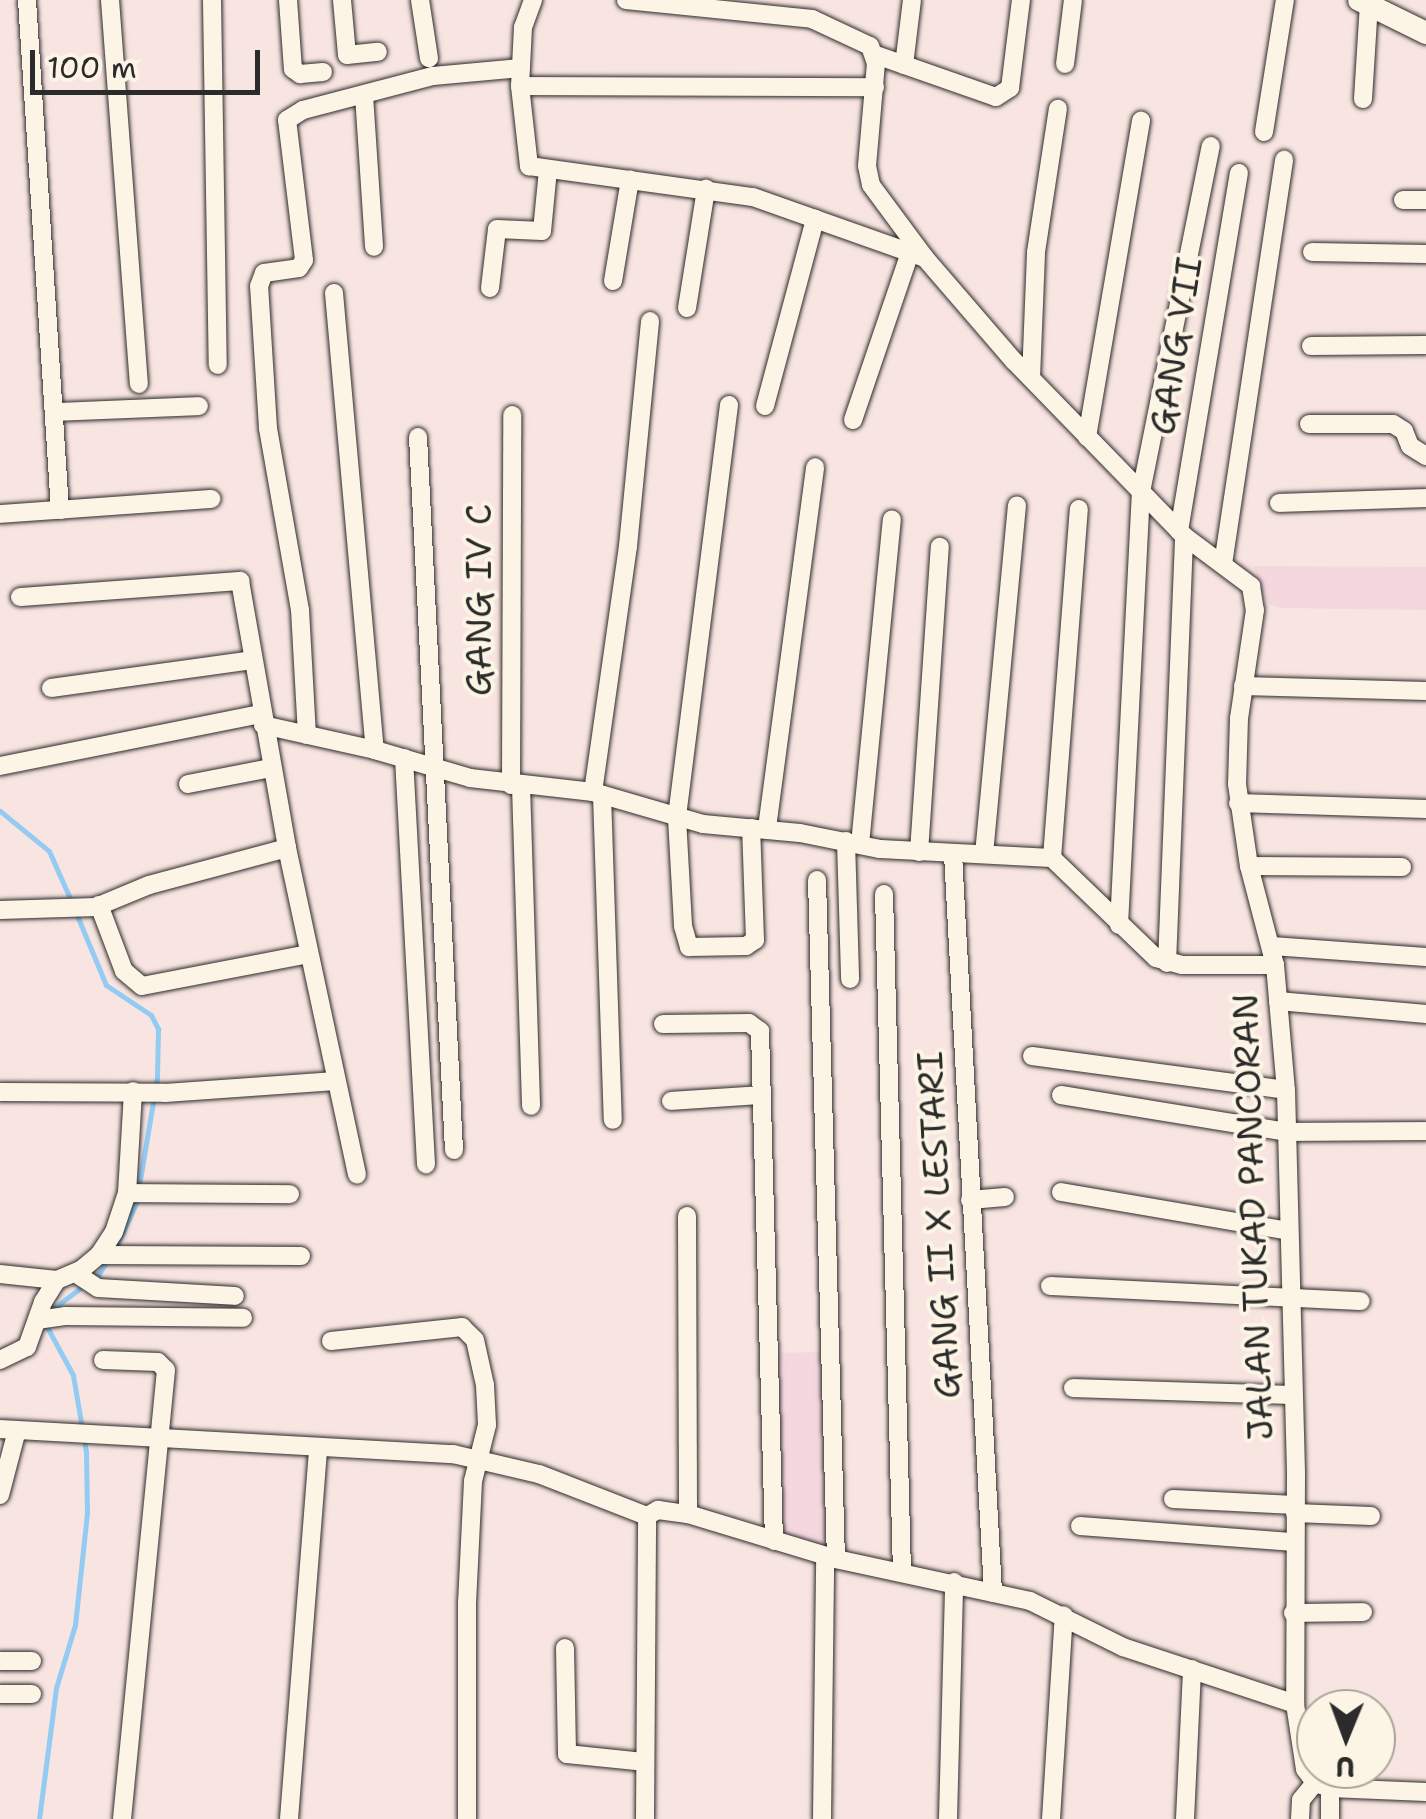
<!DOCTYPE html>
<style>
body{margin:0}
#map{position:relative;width:1426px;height:1819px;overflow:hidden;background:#f8e4e1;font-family:"Shantell Sans",sans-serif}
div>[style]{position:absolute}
.built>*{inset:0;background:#f5d8de}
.stream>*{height:5px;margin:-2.5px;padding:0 2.5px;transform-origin:2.5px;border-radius:2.5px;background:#93cbf2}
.roads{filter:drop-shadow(0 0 2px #2b2b2b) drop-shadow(0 0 2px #2b2b2b)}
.minor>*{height:18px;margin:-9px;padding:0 9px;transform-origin:9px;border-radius:9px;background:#fcf5e5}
.tertiary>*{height:22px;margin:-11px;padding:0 11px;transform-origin:11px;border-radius:11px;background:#fcf5e5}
span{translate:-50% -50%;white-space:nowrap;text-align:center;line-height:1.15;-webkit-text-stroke:8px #fcf5e5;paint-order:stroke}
.street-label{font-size:35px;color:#2b2b2b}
.north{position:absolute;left:1296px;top:1689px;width:100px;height:100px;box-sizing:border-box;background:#fcf5e5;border:2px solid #a8a49b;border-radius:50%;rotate:181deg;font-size:28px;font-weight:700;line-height:40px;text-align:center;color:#2b2b2b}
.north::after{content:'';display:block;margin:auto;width:35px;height:45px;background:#2b2b2b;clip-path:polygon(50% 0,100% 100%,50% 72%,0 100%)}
.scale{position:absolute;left:30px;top:50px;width:230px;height:45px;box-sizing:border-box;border:5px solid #2b2b2b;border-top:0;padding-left:12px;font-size:30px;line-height:35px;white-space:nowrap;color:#2b2b2b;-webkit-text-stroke:8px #fcf5e5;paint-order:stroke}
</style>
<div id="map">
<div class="built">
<div style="clip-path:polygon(1253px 566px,1426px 567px,1426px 610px,1280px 608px,1268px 604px)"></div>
<div style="clip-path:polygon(821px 1352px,827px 1552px,776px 1538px,774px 1353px)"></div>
</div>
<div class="stream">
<div style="left:0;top:811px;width:63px;rotate:39.2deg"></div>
<div style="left:49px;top:851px;width:57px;rotate:66.1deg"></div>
<div style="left:76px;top:913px;width:78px;rotate:67.4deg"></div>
<div style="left:106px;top:985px;width:54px;rotate:33.7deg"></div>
<div style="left:151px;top:1015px;width:16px;rotate:63deg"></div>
<div style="left:158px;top:1029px;width:49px;rotate:91.2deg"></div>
<div style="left:157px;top:1078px;width:127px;rotate:99.5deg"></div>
<div style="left:136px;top:1203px;width:51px;rotate:114.5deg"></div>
<div style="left:51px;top:1310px;width:59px;rotate:-36.7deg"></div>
<div style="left:98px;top:1275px;width:20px;rotate:-57deg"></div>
<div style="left:39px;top:1819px;width:132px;rotate:-82.6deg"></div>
<div style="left:56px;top:1688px;width:66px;rotate:-73.2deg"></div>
<div style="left:75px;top:1625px;width:114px;rotate:-83.9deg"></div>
<div style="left:87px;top:1512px;width:60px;rotate:-91deg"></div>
<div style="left:86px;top:1452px;width:78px;rotate:-99.6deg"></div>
<div style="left:73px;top:1375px;width:57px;rotate:-118.4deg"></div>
</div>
<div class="roads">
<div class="minor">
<div style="left:27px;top:0;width:511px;rotate:86.3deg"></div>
<div style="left:110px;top:0;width:385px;rotate:85.7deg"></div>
<div style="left:212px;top:0;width:365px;rotate:89.1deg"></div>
<div style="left:288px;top:0;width:69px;rotate:85.9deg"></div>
<div style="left:293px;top:69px;width:9px;rotate:36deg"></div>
<div style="left:300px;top:74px;width:23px;rotate:-5deg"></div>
<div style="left:342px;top:0;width:55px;rotate:84.8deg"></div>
<div style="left:347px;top:55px;width:31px;rotate:-6deg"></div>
<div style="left:420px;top:0;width:59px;rotate:81.2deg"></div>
<div style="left:533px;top:0;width:29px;rotate:110deg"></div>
<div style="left:523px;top:27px;width:59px;rotate:92.9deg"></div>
<div style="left:520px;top:86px;width:81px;rotate:83.6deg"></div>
<div style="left:529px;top:166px;width:226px;rotate:7.9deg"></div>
<div style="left:753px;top:197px;width:182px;rotate:19.5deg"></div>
<div style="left:626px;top:0;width:187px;rotate:5.8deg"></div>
<div style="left:812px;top:19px;width:64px;rotate:25deg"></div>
<div style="left:870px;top:46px;width:18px;rotate:71deg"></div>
<div style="left:876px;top:63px;width:103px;rotate:95deg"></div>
<div style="left:867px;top:166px;width:19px;rotate:78deg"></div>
<div style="left:871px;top:185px;width:91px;rotate:53.5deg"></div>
<div style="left:925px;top:258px;width:136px;rotate:49.2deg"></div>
<div style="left:1014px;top:361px;width:244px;rotate:45.8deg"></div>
<div style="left:1184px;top:536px;width:84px;rotate:36.7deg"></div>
<div style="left:1251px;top:586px;width:24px;rotate:81deg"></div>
<div style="left:1255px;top:610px;width:109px;rotate:98.4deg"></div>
<div style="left:1239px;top:718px;width:66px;rotate:91.7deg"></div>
<div style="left:1237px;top:784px;width:83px;rotate:81.7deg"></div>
<div style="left:1249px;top:866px;width:102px;rotate:75.3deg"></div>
<div style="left:1275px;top:965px;width:125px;rotate:85deg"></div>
<div style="left:1286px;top:1090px;width:384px;rotate:88.5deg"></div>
<div style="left:1296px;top:1474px;width:230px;rotate:90.2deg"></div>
<div style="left:1295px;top:1704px;width:66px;rotate:81.3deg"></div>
<div style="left:1305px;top:1769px;width:17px;rotate:54deg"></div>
<div style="left:1315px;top:1783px;width:16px;rotate:18deg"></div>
<div style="left:1330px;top:1788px;width:96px;rotate:2.4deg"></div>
<div style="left:876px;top:55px;width:127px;rotate:19.3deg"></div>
<div style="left:996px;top:97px;width:17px;rotate:-33deg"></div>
<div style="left:1010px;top:88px;width:89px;rotate:-82.9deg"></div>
<div style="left:1065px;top:64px;width:64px;rotate:-82.9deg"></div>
<div style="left:904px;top:65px;width:65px;rotate:-83deg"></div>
<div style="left:520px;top:86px;width:355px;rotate:0.2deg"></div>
<div style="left:364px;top:95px;width:152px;rotate:86.2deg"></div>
<div style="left:1363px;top:99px;width:95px;rotate:-86.4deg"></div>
<div style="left:1264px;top:132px;width:134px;rotate:-81deg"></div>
<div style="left:1403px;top:200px;width:23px"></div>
<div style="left:1312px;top:252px;width:114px;rotate:1deg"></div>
<div style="left:613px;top:281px;width:103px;rotate:-80.5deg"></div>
<div style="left:490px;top:288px;width:59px;rotate:-83.2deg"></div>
<div style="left:497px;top:229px;width:45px;rotate:2.5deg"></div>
<div style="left:542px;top:231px;width:61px;rotate:-84.4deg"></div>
<div style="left:334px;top:293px;width:459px;rotate:84.9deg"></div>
<div style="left:687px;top:308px;width:121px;rotate:-80.9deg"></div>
<div style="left:1311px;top:346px;width:115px;rotate:-0.5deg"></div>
<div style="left:1031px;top:378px;width:126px;rotate:-87.7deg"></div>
<div style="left:1036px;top:252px;width:145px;rotate:-81.3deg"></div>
<div style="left:729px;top:405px;width:416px;rotate:97.2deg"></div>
<div style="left:677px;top:818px;width:108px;rotate:86.8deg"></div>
<div style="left:683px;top:926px;width:22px;rotate:74deg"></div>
<div style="left:689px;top:947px;width:57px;rotate:-1deg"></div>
<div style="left:746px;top:946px;width:11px;rotate:-34deg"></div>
<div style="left:755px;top:940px;width:112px;rotate:-92deg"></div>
<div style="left:765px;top:406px;width:194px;rotate:-75deg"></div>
<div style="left:56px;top:412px;width:143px;rotate:-2.4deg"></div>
<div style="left:853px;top:420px;width:176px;rotate:-71.2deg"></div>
<div style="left:1309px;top:424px;width:84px"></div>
<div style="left:1393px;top:424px;width:13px;rotate:32deg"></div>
<div style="left:1404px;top:431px;width:16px;rotate:68deg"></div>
<div style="left:1410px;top:446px;width:19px;rotate:32deg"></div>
<div style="left:418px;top:437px;width:714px;rotate:87.11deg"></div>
<div style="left:1087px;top:437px;width:321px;rotate:-80.3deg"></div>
<div style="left:1279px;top:503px;width:147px;rotate:-1.9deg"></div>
<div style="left:0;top:514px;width:212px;rotate:-4.1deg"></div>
<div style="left:1179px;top:531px;width:363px;rotate:-80.5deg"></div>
<div style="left:1223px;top:564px;width:409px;rotate:-81.4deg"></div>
<div style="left:20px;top:597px;width:221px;rotate:-4.2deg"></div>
<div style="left:240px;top:581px;width:271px;rotate:80deg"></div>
<div style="left:287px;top:848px;width:334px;rotate:77.9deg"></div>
<div style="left:1243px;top:686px;width:183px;rotate:1.6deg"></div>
<div style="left:51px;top:688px;width:203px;rotate:-7.9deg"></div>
<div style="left:263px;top:725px;width:115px;rotate:12.6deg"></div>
<div style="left:375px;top:750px;width:99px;rotate:16.4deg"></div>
<div style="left:470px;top:778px;width:124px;rotate:6.5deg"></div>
<div style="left:593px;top:792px;width:115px;rotate:16.2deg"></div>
<div style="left:703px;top:824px;width:97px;rotate:5.3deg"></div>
<div style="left:800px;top:833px;width:82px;rotate:11.3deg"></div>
<div style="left:880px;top:849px;width:172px;rotate:3deg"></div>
<div style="left:1052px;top:858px;width:144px;rotate:43.9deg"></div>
<div style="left:1156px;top:958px;width:27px;rotate:15deg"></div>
<div style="left:1182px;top:965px;width:93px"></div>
<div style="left:307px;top:735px;width:125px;rotate:-93.2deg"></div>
<div style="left:300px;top:610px;width:185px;rotate:-100deg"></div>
<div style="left:268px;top:428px;width:142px;rotate:-93.6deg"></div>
<div style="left:259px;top:286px;width:14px;rotate:-69deg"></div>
<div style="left:264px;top:273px;width:35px;rotate:-8deg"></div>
<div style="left:299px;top:268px;width:9px;rotate:-58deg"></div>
<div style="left:304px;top:260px;width:141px;rotate:-96.9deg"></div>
<div style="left:287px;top:120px;width:19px;rotate:-32deg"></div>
<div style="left:303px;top:110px;width:134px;rotate:-14.7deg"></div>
<div style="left:433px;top:76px;width:88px;rotate:-5.2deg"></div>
<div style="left:404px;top:758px;width:407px;rotate:86.9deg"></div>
<div style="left:0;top:766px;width:265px;rotate:-11.3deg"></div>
<div style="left:188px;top:784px;width:85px;rotate:-10.9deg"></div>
<div style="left:511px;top:785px;width:370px;rotate:-89.8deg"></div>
<div style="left:521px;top:786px;width:320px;rotate:88.2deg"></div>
<div style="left:593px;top:792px;width:248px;rotate:-81.9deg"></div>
<div style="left:628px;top:546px;width:226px;rotate:-84.4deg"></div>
<div style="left:602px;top:795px;width:325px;rotate:88.1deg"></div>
<div style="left:1238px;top:803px;width:188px;rotate:1.8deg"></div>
<div style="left:767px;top:828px;width:364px;rotate:-82.4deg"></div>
<div style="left:846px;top:841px;width:138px;rotate:88.3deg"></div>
<div style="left:860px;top:844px;width:326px;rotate:-84.4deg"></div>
<div style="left:919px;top:852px;width:306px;rotate:-86.1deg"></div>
<div style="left:953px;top:854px;width:740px;rotate:86.9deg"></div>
<div style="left:984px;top:854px;width:350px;rotate:-84.6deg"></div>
<div style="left:1052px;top:858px;width:350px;rotate:-85.6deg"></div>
<div style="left:1249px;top:866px;width:153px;rotate:0.4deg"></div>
<div style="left:817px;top:880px;width:679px;rotate:88.4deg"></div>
<div style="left:884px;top:894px;width:677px;rotate:88.48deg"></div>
<div style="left:99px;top:905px;width:71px;rotate:69.3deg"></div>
<div style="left:124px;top:971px;width:23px;rotate:40deg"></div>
<div style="left:142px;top:986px;width:169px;rotate:-10.9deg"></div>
<div style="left:0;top:910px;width:96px;rotate:-1.8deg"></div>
<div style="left:96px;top:907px;width:57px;rotate:-22.5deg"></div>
<div style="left:149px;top:885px;width:143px;rotate:-15deg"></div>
<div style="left:1119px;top:925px;width:434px;rotate:-87.1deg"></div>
<div style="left:1141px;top:492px;width:353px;rotate:-78.6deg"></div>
<div style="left:1272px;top:946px;width:154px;rotate:4.1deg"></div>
<div style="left:1167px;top:963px;width:427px;rotate:-87.7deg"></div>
<div style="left:1278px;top:1001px;width:149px;rotate:5deg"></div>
<div style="left:663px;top:1024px;width:86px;rotate:-0.7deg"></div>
<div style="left:749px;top:1023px;width:14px;rotate:36deg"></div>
<div style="left:760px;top:1031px;width:510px;rotate:88.43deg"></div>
<div style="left:1032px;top:1056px;width:256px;rotate:7.6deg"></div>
<div style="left:0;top:1092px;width:165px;rotate:0.3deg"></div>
<div style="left:165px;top:1093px;width:171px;rotate:-4deg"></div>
<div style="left:1061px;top:1095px;width:230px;rotate:9.3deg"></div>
<div style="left:1288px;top:1132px;width:138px;rotate:-0.4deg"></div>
<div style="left:671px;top:1101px;width:91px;rotate:-3.8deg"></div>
<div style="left:1061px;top:1192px;width:230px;rotate:9.7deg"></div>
<div style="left:127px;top:1193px;width:102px;rotate:-86.6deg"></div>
<div style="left:970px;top:1200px;width:35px;rotate:-5deg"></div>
<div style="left:687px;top:1216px;width:298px;rotate:89.8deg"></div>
<div style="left:99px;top:1255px;width:202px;rotate:0.3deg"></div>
<div style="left:75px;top:1273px;width:27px;rotate:33deg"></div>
<div style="left:98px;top:1288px;width:137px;rotate:3.3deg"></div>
<div style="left:0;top:1274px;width:57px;rotate:6deg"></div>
<div style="left:1050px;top:1286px;width:311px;rotate:2.8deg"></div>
<div style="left:37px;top:1320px;width:28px;rotate:-8deg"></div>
<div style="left:65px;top:1316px;width:178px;rotate:0.6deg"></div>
<div style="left:331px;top:1341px;width:132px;rotate:-6.1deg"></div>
<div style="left:462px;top:1327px;width:18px;rotate:45deg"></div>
<div style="left:475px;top:1340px;width:46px;rotate:77.5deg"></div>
<div style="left:485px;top:1385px;width:40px;rotate:87.1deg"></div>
<div style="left:487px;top:1425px;width:58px;rotate:104deg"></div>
<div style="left:473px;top:1481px;width:121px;rotate:92.8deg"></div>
<div style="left:467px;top:1602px;width:217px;rotate:90deg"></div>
<div style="left:0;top:1360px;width:30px;rotate:-26deg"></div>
<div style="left:27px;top:1347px;width:48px;rotate:-70.4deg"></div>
<div style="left:43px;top:1302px;width:26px;rotate:-58deg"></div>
<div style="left:57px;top:1280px;width:26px;rotate:-23deg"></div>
<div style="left:81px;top:1270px;width:23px;rotate:-40deg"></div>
<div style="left:99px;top:1255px;width:27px;rotate:-57deg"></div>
<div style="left:114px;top:1232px;width:41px;rotate:-71.6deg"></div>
<div style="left:127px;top:1193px;width:163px;rotate:0.4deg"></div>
<div style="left:103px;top:1360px;width:55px;rotate:2.1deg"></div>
<div style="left:158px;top:1362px;width:11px;rotate:45deg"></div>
<div style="left:166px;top:1370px;width:451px;rotate:95.6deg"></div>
<div style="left:1073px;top:1388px;width:218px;rotate:1.8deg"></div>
<div style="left:0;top:1429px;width:454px;rotate:3.2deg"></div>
<div style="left:453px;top:1454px;width:88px;rotate:13.1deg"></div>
<div style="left:539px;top:1474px;width:116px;rotate:21.3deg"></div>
<div style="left:0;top:1495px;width:67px;rotate:-75.3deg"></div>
<div style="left:1173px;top:1499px;width:122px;rotate:2.8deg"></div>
<div style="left:1295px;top:1513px;width:76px;rotate:2.3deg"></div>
<div style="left:647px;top:1516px;width:13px;rotate:-29deg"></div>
<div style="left:658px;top:1510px;width:30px;rotate:8deg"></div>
<div style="left:688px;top:1514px;width:155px;rotate:16.9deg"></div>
<div style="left:836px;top:1559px;width:198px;rotate:12.2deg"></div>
<div style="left:1030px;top:1601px;width:104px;rotate:26.3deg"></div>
<div style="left:1123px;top:1647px;width:181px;rotate:18.3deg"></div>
<div style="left:1080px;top:1526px;width:215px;rotate:4.3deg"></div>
<div style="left:1293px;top:1613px;width:70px;rotate:-0.8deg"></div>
<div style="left:565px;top:1648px;width:106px;rotate:88.9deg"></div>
<div style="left:567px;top:1754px;width:77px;rotate:5.9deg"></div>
<div style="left:0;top:1661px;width:32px"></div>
<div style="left:0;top:1694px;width:32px"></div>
<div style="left:289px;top:1819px;width:373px;rotate:-85.5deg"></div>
<div style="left:645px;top:1819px;width:303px;rotate:-89.6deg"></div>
<div style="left:822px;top:1819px;width:263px;rotate:-89.3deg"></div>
<div style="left:948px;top:1819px;width:237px;rotate:-88.5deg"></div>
<div style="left:1051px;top:1819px;width:204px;rotate:-86.4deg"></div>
<div style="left:1185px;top:1819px;width:150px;rotate:-87.3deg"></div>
<div style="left:1300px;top:1819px;width:19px;rotate:-87deg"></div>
<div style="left:1301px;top:1800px;width:22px;rotate:-51deg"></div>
<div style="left:1330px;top:1819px;width:31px;rotate:-90deg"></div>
</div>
<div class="tertiary">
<div style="left:1359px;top:0;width:75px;rotate:26.2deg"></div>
</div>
</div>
<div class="street-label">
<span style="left:1176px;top:346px;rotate:-81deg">GANG VII</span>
<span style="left:479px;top:600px;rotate:-90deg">GANG IV C</span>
<span style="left:1253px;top:1217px;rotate:-92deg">JALAN TUKAD PANCORAN</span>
<span style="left:939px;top:1225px;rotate:-93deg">GANG II X LESTARI</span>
</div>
<div class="north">U</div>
<div class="scale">100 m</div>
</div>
